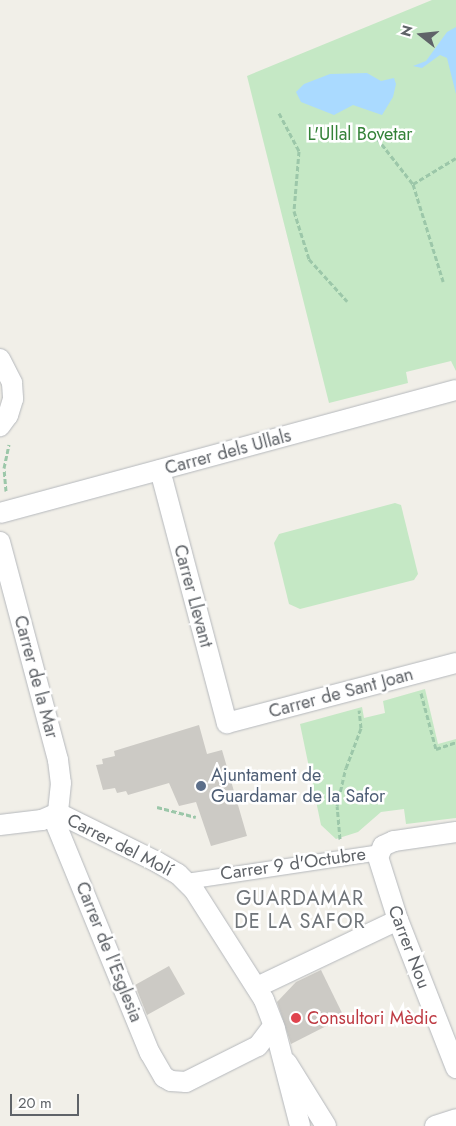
<!DOCTYPE html>
<meta charset="utf-8">
<style>
body{margin:0}
#map{position:relative;width:456px;height:1126px;overflow:hidden;background:#f1efe8;font-family:Jost,sans-serif}
div>[style]{position:absolute}
.green>*{inset:0;background:#c5e8c5}
.water>*{inset:0;background:#aadaff}
.building>*{inset:0;background:#cccac5}
.path>*{height:3px;margin-top:-1.5px;transform-origin:0;background:repeating-linear-gradient(90deg,#9cc7a9 0 5px,transparent 0 7.5px)}
.roads{filter:drop-shadow(0 0 1px #b5b8bc) drop-shadow(0 0 1px #b5b8bc)}
.pedestrian>*{height:15px;margin:-7.5px;padding:0 7.5px;transform-origin:7.5px;border-radius:7.5px;background:#fff}
.minor>*{height:20px;margin:-10px;padding:0 10px;transform-origin:10px;border-radius:10px;background:#fff}
.dots>*{width:14px;height:14px;translate:-50% -50%;box-sizing:border-box;border:2px solid #fff;border-radius:50%}
span{translate:-50% -50%;white-space:nowrap;text-align:center;line-height:1.15;-webkit-text-stroke:5px #fff;paint-order:stroke}
.park-label{font-size:18px;color:#348238}
.street-label{font-size:18px;color:#5f6368}
.service-label{font-size:18px;color:#4e5e75}
.left{translate:0 -50%;text-align:left}
.health-label{font-size:18px;color:#be3a42}
.quarter-label{font-size:20px;color:#70757a;letter-spacing:1px}
.north{position:absolute;left:396px;top:10px;width:50px;height:50px;-webkit-text-stroke:4px #fff;paint-order:stroke;rotate:286deg;font-size:14px;font-weight:700;line-height:20px;text-align:center;color:#5f6368}
.north::after{content:'';display:block;margin:auto;width:18px;height:22px;background:#5f6368;clip-path:polygon(50% 0,100% 100%,50% 72%,0 100%)}
.scale{position:absolute;left:10px;top:1094px;width:69px;height:22px;box-sizing:border-box;border:2px solid #5f6368;border-top:0;padding-left:6px;font-size:15px;line-height:18px;white-space:nowrap;color:#5f6368;-webkit-text-stroke:4px #fff;paint-order:stroke}
</style>
<div id="map">
<div class="green">
<div style="clip-path:polygon(432px 0,456px 0,456px 371px,451px 361px,406px 372px,408px 383px,329px 403px,247px 76px)"></div>
<div style="clip-path:polygon(395px 503px,401px 505px,418px 574px,414px 580px,300px 609px,289px 604px,274px 543px,279px 534px)"></div>
<div style="clip-path:polygon(425px 689px,438px 744px,456px 739px,456px 818px,406px 824px,404px 809px,381px 812px,358px 832px,336px 839px,321px 825px,300px 724px,362px 707px,364px 718px,385px 713px,383px 701px)"></div>
</div>
<div class="water">
<div style="clip-path:polygon(456px 27px,456px 94px,447px 58px,440px 55px,422px 68px,413px 66px,426px 61px,447px 32px)"></div>
<div style="clip-path:polygon(367px 73px,381px 81px,394px 78px,396px 84px,393px 97px,382px 115px,353px 105px,334px 115px,301px 102px,296px 92px,304px 84px,330px 74px)"></div>
</div>
<div class="building">
<div style="clip-path:polygon(199px 725px,207px 754px,222px 750px,247px 836px,211px 846px,196px 802px,179px 806px,169px 783px,128px 795px,126px 791px,117px 793px,115px 788px,103px 790px,96px 765px,103px 764px,102px 759px,115px 756px,114px 751px)"></div>
<div style="clip-path:polygon(169px 966px,185px 994px,147px 1015px,135px 985px)"></div>
<div style="clip-path:polygon(321px 970px,344px 1017px,291px 1044px,277px 1002px,296px 982px)"></div>
</div>
<div class="path">
<div style="left:279px;top:113px;width:43px;rotate:62.2deg"></div>
<div style="left:299px;top:151px;width:60px;rotate:94.8deg"></div>
<div style="left:294px;top:211px;width:50px;rotate:72.6deg"></div>
<div style="left:309px;top:259px;width:57px;rotate:47.9deg"></div>
<div style="left:377px;top:138px;width:58px;rotate:52deg"></div>
<div style="left:413px;top:184px;width:102px;rotate:72.8deg"></div>
<div style="left:413px;top:184px;width:50px;rotate:-31.2deg"></div>
<div style="left:6px;top:491px;width:23px;rotate:-95deg"></div>
<div style="left:4px;top:468px;width:24px;rotate:-78deg"></div>
<div style="left:421px;top:693px;width:58px;rotate:75deg"></div>
<div style="left:436px;top:749px;width:21px;rotate:-19deg"></div>
<div style="left:157px;top:807px;width:40px;rotate:14.4deg"></div>
<div style="left:340px;top:839px;width:33px;rotate:-95deg"></div>
<div style="left:337px;top:806px;width:39px;rotate:-77deg"></div>
<div style="left:346px;top:768px;width:43px;rotate:-69.4deg"></div>
<div style="left:361px;top:728px;width:18px;rotate:-96deg"></div>
</div>
<div class="roads">
<div class="pedestrian">
<div style="left:186px;top:881px;width:195px;rotate:-8.5deg"></div>
</div>
<div class="minor">
<div style="left:0;top:359px;width:27px;rotate:63deg"></div>
<div style="left:12px;top:383px;width:16px;rotate:86deg"></div>
<div style="left:13px;top:399px;width:17px;rotate:107deg"></div>
<div style="left:8px;top:415px;width:14px;rotate:126deg"></div>
<div style="left:160px;top:470px;width:262px;rotate:75.2deg"></div>
<div style="left:227px;top:723px;width:237px;rotate:-14.7deg"></div>
<div style="left:0;top:513px;width:472px;rotate:-15.1deg"></div>
<div style="left:0;top:542px;width:226px;rotate:75.1deg"></div>
<div style="left:58px;top:760px;width:23px;rotate:83deg"></div>
<div style="left:61px;top:783px;width:30px;rotate:96deg"></div>
<div style="left:58px;top:813px;width:110px;rotate:26.3deg"></div>
<div style="left:157px;top:862px;width:24px;rotate:30deg"></div>
<div style="left:178px;top:874px;width:23px;rotate:45deg"></div>
<div style="left:194px;top:890px;width:130px;rotate:57.5deg"></div>
<div style="left:264px;top:1000px;width:31px;rotate:69deg"></div>
<div style="left:275px;top:1029px;width:100px;rotate:75.5deg"></div>
<div style="left:53px;top:817px;width:255px;rotate:67.7deg"></div>
<div style="left:150px;top:1053px;width:28px;rotate:60deg"></div>
<div style="left:164px;top:1077px;width:8px;rotate:30deg"></div>
<div style="left:171px;top:1081px;width:15px;rotate:4deg"></div>
<div style="left:186px;top:1082px;width:80px;rotate:-26.6deg"></div>
<div style="left:258px;top:1046px;width:26px;rotate:-53deg"></div>
<div style="left:0;top:825px;width:42px;rotate:-6.8deg"></div>
<div style="left:42px;top:820px;width:17px;rotate:-24deg"></div>
<div style="left:456px;top:832px;width:63px;rotate:171.7deg"></div>
<div style="left:394px;top:841px;width:12px;rotate:156deg"></div>
<div style="left:383px;top:846px;width:12px;rotate:114deg"></div>
<div style="left:378px;top:857px;width:66px;rotate:72.4deg"></div>
<div style="left:398px;top:920px;width:159px;rotate:68.6deg"></div>
<div style="left:257px;top:987px;width:156px;rotate:-25.4deg"></div>
<div style="left:287px;top:1063px;width:74px;rotate:58.2deg"></div>
<div style="left:435px;top:1126px;width:22px;rotate:-18deg"></div>
</div>
</div>
<div class="dots">
<div style="left:201px;top:786px;background:#5c6f8a"></div>
<div style="left:296px;top:1018px;background:#e0444e"></div>
</div>
<div class="park-label">
<span style="left:360px;top:134px">L'Ullal Bovetar</span>
</div>
<div class="street-label">
<span style="left:228px;top:452px;rotate:-15deg">Carrer dels Ullals</span>
<span style="left:193px;top:596px;rotate:75deg">Carrer Llevant</span>
<span style="left:36px;top:677px;rotate:75deg">Carrer de la Mar</span>
<span style="left:341px;top:693px;rotate:-15deg">Carrer de Sant Joan</span>
<span style="left:120px;top:845px;rotate:27deg">Carrer del Molí</span>
<span style="left:293px;top:864px;rotate:-8deg">Carrer 9 d'Octubre</span>
<span style="left:409px;top:947px;rotate:69deg">Carrer Nou</span>
<span style="left:109px;top:952px;rotate:68deg">Carrer de l'Esglesia</span>
</div>
<div class="service-label">
<span class="left" style="left:211px;top:786px">Ajuntament de<br>Guardamar de la Safor</span>
</div>
<div class="health-label">
<span class="left" style="left:307px;top:1018px">Consultori Mèdic</span>
</div>
<div class="quarter-label">
<span style="left:300px;top:910px">GUARDAMAR<br>DE LA SAFOR</span>
</div>
<div class="north">N</div>
<div class="scale">20 m</div>
</div>
